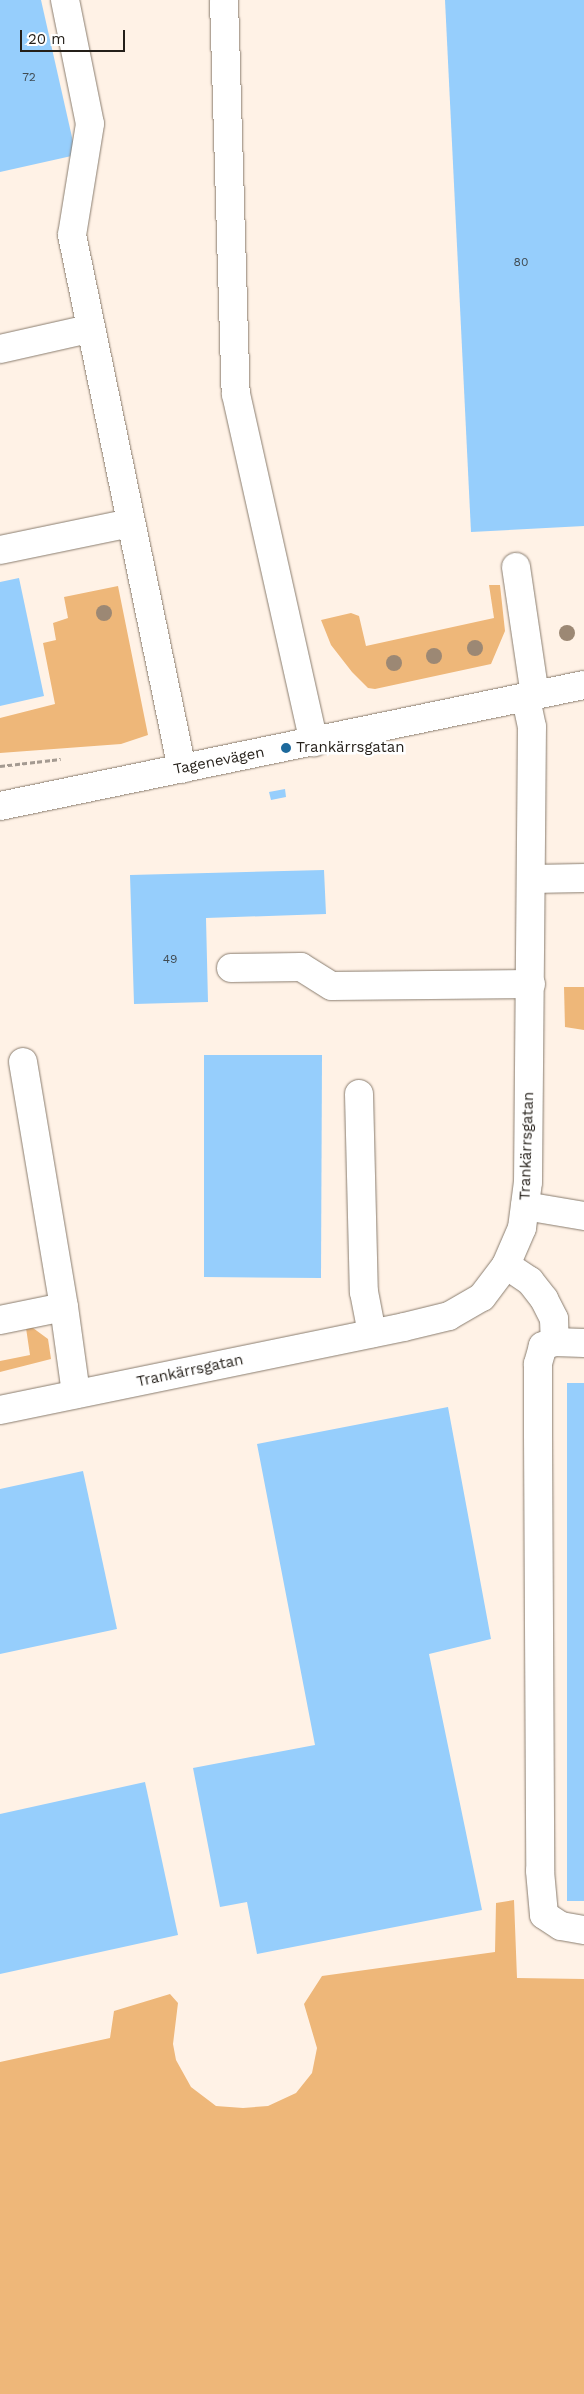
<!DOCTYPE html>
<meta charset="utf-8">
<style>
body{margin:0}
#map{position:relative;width:584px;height:2394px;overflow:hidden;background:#fff2e6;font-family:"Work Sans",sans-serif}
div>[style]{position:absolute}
.green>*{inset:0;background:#eeb779}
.building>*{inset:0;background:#96cefc}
.path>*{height:3px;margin-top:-1.5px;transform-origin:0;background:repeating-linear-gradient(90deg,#a49a91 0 5px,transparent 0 7.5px)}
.roads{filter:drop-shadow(0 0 1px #8a7d6f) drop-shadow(0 0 1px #8a7d6f)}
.minor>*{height:28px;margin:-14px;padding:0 14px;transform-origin:14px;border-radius:14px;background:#fff}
.trees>*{width:16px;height:16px;margin:-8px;border-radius:50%;background:#9c8874}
.dots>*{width:14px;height:14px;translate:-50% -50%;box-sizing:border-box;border:2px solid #fff;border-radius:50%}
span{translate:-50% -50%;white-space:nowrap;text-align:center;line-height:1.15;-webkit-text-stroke:5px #fff;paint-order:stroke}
.number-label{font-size:12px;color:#404b52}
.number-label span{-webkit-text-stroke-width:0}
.poi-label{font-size:15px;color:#241f19}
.left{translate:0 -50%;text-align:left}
.street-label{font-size:15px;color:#241f19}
.scale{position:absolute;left:20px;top:30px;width:105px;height:22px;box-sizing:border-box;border:2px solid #241f19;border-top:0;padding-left:6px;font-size:15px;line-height:18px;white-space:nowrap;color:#241f19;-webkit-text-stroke:4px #fff;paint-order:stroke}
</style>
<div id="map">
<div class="green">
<div style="clip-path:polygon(489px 585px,500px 585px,505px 631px,491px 664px,375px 689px,368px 688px,352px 672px,331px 645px,321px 620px,351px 613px,359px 616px,366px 646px,494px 618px)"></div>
<div style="clip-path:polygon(118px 586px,148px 735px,121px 744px,0 753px,0 718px,55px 704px,43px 643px,56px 640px,53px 623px,68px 618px,64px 597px)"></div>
<div style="clip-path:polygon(564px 987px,584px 987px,584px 1030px,565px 1027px)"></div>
<div style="clip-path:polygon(26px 1328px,33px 1328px,48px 1339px,51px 1359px,0 1372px,0 1361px,30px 1355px)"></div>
<div style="clip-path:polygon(514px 1900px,517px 1978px,584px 1979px,584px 2394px,0 2394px,0 2062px,110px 2038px,114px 2011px,170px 1994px,178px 2003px,173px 2044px,176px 2060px,191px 2087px,216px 2106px,243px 2108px,268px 2106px,296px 2093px,312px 2073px,317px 2048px,304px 2004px,322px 1976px,495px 1952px,496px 1903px)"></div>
</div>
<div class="building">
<div style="clip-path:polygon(0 0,41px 0,76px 155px,0 172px)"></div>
<div style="clip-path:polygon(445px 0,584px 0,584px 526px,471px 532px)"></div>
<div style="clip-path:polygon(19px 578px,44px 696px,0 706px,0 582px)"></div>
<div style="clip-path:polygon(285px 789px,286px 797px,271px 800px,269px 792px)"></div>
<div style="clip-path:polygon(324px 870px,326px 914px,206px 918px,208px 1002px,134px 1004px,130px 875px)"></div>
<div style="clip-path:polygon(204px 1055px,322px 1055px,321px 1278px,204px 1277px)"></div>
<div style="clip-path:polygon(567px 1383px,584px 1383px,584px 1901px,567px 1901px)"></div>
<div style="clip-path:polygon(448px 1407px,491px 1639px,429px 1654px,482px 1910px,257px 1954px,247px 1902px,220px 1907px,193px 1768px,315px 1745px,257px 1444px)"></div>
<div style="clip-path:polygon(83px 1471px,117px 1629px,0 1654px,0 1489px)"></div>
<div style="clip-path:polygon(145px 1782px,178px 1935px,0 1974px,0 1814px)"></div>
</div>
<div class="path">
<div style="left:0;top:766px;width:61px;rotate:-6.5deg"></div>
</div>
<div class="roads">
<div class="minor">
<div style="left:65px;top:0;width:126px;rotate:78.6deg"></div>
<div style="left:90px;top:124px;width:112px;rotate:99.2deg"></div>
<div style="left:72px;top:235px;width:545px;rotate:78.36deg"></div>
<div style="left:224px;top:0;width:394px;rotate:88.3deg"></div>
<div style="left:236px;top:394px;width:357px;rotate:77.4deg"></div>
<div style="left:0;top:349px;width:91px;rotate:-12.7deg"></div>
<div style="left:0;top:550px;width:133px;rotate:-11.7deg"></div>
<div style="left:516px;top:567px;width:130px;rotate:81.6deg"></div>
<div style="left:0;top:806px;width:596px;rotate:-11.71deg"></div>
<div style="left:532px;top:879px;width:52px;rotate:-1.1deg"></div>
<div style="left:231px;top:968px;width:70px;rotate:-0.8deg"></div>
<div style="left:301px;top:967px;width:36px;rotate:32deg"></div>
<div style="left:332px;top:986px;width:199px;rotate:-0.6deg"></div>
<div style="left:23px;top:1062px;width:248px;rotate:80.5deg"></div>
<div style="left:359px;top:1094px;width:198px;rotate:88.6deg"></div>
<div style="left:364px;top:1292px;width:42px;rotate:79deg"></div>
<div style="left:525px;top:1206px;width:60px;rotate:9.6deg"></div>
<div style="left:506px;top:1265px;width:29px;rotate:34deg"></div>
<div style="left:530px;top:1281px;width:23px;rotate:52deg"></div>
<div style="left:544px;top:1299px;width:22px;rotate:63deg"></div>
<div style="left:554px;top:1319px;width:23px;rotate:88deg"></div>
<div style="left:0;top:1320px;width:65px;rotate:-11.5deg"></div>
<div style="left:64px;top:1307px;width:88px;rotate:82.1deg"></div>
<div style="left:584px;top:1343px;width:29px;rotate:-178deg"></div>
<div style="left:555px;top:1342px;width:13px;rotate:162deg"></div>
<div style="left:543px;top:1346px;width:19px;rotate:106deg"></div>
<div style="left:538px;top:1364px;width:71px;rotate:90deg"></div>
<div style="left:538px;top:1435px;width:436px;rotate:89.7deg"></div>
<div style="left:540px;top:1871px;width:44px;rotate:84.8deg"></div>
<div style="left:544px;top:1915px;width:20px;rotate:33deg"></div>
<div style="left:561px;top:1926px;width:23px;rotate:10deg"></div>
<div style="left:0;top:1410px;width:412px;rotate:-11.6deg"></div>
<div style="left:404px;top:1327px;width:46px;rotate:-13.7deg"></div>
<div style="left:449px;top:1316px;width:38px;rotate:-30deg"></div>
<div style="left:482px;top:1297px;width:40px;rotate:-53deg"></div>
<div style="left:506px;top:1265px;width:40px;rotate:-66.6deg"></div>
<div style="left:522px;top:1228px;width:46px;rotate:-82.6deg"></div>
<div style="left:528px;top:1182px;width:455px;rotate:-89.5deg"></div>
<div style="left:532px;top:727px;width:30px;rotate:-102deg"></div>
</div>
</div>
<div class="trees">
<div style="left:104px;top:613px"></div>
<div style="left:567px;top:633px"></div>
<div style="left:475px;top:648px"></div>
<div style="left:434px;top:656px"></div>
<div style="left:394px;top:663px"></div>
</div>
<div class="dots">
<div style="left:286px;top:748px;background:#1d699c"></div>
</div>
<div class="number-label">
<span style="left:29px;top:78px">72</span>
<span style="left:521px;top:263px">80</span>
<span style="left:170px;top:960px">49</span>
</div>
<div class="poi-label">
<span class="left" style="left:296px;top:748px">Trankärrsgatan</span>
</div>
<div class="street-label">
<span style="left:219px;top:761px;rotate:-11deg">Tagenevägen</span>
<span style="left:527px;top:1146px;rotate:-88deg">Trankärrsgatan</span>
<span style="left:190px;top:1371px;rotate:-12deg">Trankärrsgatan</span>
</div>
<div class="scale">20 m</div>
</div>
